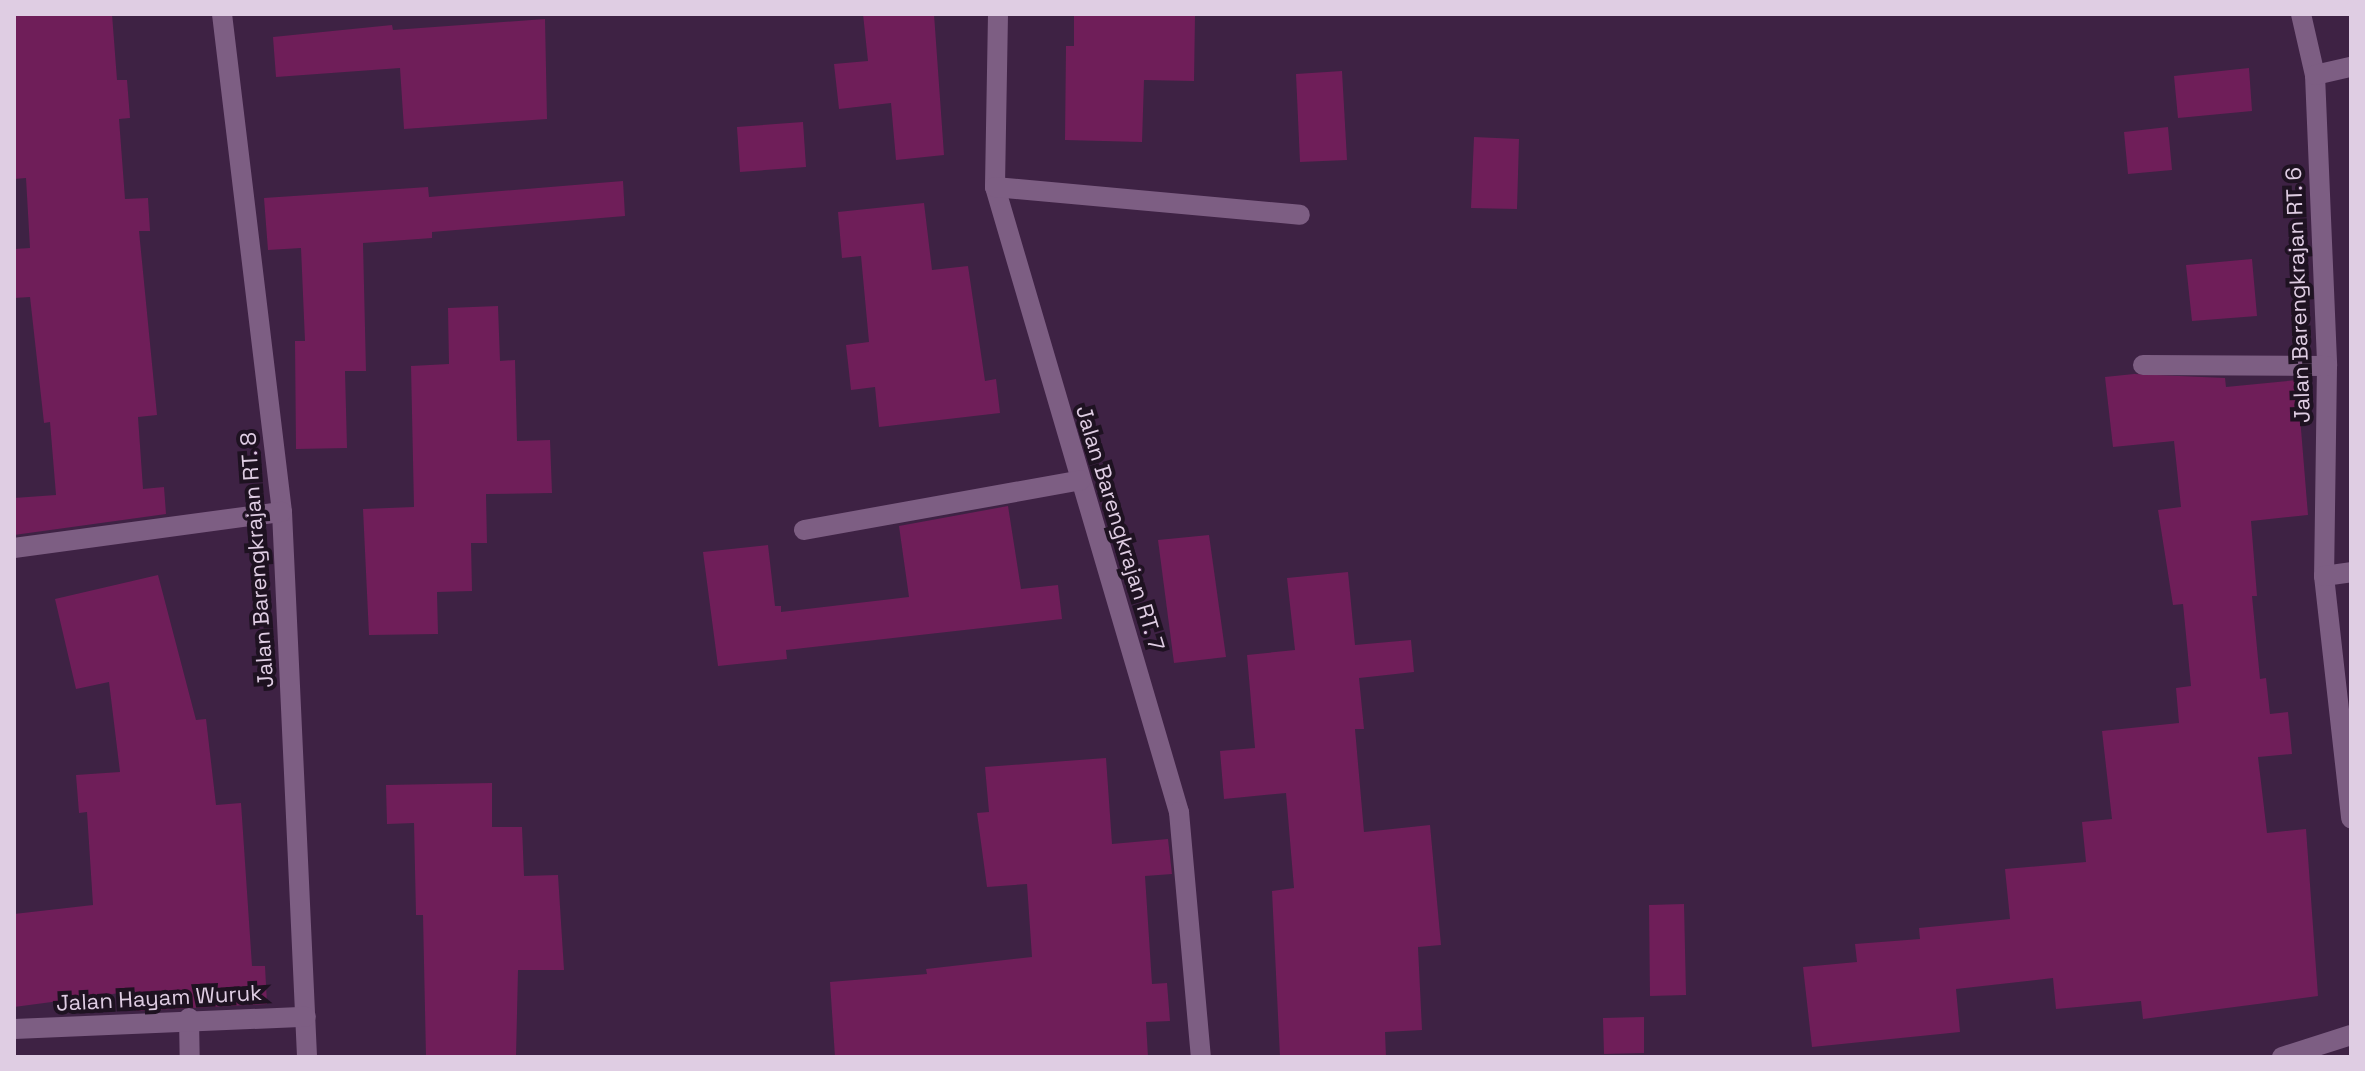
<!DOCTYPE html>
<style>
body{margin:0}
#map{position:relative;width:2365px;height:1071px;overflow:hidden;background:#3e2244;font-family:"Space Grotesk",sans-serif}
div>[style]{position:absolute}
.building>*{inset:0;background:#6f1e59}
.street>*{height:20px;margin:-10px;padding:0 10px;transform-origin:10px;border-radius:10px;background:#7d5e83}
span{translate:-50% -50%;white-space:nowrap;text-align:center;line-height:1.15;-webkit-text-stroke:8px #1e1221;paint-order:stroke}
.street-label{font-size:22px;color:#dfcde3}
.frame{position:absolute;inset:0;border:16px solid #dfcde3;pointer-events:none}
</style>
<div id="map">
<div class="building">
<div style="clip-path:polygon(14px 14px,112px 14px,117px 80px,127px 80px,130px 118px,119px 119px,125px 199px,148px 198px,150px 231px,139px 231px,157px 415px,138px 417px,143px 489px,164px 487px,166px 514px,14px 535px,14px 498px,56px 495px,50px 422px,44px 423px,30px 297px,14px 298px,14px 249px,30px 248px,26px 178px,14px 179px)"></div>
<div style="clip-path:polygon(863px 14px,934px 14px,944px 155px,896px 160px,891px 103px,839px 109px,834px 64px,868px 61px)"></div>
<div style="clip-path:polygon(1074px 14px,1195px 15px,1194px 81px,1144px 80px,1142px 142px,1065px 140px,1066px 46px,1074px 46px)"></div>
<div style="clip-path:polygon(545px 19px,547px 119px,404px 129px,400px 68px,276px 77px,273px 37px,392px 25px,393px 30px)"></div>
<div style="clip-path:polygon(2249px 68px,2252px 111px,2178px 118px,2174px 76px)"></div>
<div style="clip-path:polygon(1342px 71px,1347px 160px,1300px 162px,1296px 74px)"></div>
<div style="clip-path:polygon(803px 122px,806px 167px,740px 172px,737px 127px)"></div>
<div style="clip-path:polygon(2168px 127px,2172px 170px,2128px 174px,2124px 132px)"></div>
<div style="clip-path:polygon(1474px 137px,1519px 139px,1517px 209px,1471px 208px)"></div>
<div style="clip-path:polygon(623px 181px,625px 216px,432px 232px,432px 238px,363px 243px,366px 371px,345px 371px,347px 448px,296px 449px,295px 341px,305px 341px,301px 248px,268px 250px,264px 198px,428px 187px,429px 197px)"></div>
<div style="clip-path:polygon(924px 203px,932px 270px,968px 266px,985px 381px,996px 379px,1000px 413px,879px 427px,875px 387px,851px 390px,846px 345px,869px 342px,861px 256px,842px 258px,838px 212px)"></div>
<div style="clip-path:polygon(2252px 259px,2257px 316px,2192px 321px,2186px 265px)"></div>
<div style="clip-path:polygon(498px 306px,500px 361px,515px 360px,517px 441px,550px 440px,552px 493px,486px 494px,487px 543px,471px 543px,472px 591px,437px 592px,438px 634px,369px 635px,363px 509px,414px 507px,411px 366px,449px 364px,448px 308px)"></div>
<div style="clip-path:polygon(2134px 374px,2225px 378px,2226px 387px,2297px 380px,2308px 515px,2251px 521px,2257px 596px,2252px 596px,2260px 679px,2266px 678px,2270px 714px,2288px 712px,2292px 754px,2258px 757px,2267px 833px,2306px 829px,2318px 996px,2143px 1019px,2141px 1001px,2056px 1009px,2053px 978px,1956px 989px,1960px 1032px,1812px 1047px,1803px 967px,1857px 962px,1855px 944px,1920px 939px,1919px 928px,2010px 919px,2005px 869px,2086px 862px,2082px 822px,2112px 819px,2102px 731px,2179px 723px,2176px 688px,2191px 686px,2183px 604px,2173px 605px,2158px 510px,2181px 507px,2174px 441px,2113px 447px,2105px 377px)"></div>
<div style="clip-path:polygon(1008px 506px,1021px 589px,1058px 585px,1062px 619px,786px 650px,787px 659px,718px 666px,703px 552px,768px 545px,775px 606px,781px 606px,781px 612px,909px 597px,899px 526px)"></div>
<div style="clip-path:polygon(1209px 535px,1226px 657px,1174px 663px,1158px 540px)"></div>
<div style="clip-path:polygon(1348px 572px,1355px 645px,1411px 640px,1414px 672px,1359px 678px,1364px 729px,1355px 729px,1364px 832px,1430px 825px,1441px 945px,1418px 947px,1422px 1030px,1385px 1032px,1386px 1057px,1280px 1057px,1272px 891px,1294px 888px,1286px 793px,1224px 799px,1220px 751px,1255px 748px,1247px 655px,1295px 650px,1287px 578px)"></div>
<div style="clip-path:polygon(158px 575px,196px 720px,206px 719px,216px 805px,241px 803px,252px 966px,265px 966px,267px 1004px,136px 1011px,135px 991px,14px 1007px,14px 914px,93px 905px,87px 812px,79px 813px,76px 775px,120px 772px,109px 682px,76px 689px,55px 599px)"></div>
<div style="clip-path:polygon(1106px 758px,1112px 844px,1168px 839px,1172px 874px,1145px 876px,1152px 984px,1167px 983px,1170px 1021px,1146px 1022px,1148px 1057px,835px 1057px,830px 982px,927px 974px,926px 969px,1032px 957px,1027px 884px,987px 887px,977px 813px,989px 812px,985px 767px)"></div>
<div style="clip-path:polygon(492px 783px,492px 827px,522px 827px,524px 876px,558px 875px,564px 970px,518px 970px,516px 1057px,426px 1057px,423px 915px,416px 915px,414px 823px,387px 824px,386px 785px)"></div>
<div style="clip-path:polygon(1684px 904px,1686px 995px,1650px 996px,1649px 905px)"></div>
<div style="clip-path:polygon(1644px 1017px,1644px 1053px,1604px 1054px,1603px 1018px)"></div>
</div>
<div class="street">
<div style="left:222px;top:14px;width:502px;rotate:83.13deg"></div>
<div style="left:282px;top:512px;width:546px;rotate:87.37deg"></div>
<div style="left:998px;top:14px;width:173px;rotate:91deg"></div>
<div style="left:995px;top:187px;width:652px;rotate:73.6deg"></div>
<div style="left:1179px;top:812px;width:246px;rotate:84.9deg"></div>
<div style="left:2301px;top:14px;width:63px;rotate:77.1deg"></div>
<div style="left:2315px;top:75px;width:291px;rotate:87.6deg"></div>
<div style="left:2327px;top:366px;width:210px;rotate:90.8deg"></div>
<div style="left:2324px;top:576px;width:244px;rotate:83.6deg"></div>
<div style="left:2315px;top:75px;width:37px;rotate:-13deg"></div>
<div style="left:995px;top:187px;width:306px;rotate:5.2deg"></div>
<div style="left:2143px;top:365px;width:184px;rotate:0.3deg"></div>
<div style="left:804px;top:530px;width:281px;rotate:-10.2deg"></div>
<div style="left:14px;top:548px;width:270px;rotate:-7.7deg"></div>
<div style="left:2324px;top:576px;width:27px;rotate:-8deg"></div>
<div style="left:189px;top:1018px;width:39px;rotate:89deg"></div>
<div style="left:14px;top:1029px;width:292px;rotate:-2.4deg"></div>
<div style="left:2282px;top:1057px;width:72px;rotate:-17.7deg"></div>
</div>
<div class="street-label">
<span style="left:2298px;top:295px;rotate:-92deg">Jalan Barengkrajan RT. 6</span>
<span style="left:1120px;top:528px;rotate:73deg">Jalan Barengkrajan RT. 7</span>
<span style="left:257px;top:560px;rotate:-94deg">Jalan Barengkrajan RT. 8</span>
<span style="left:159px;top:998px;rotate:-3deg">Jalan Hayam Wuruk</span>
</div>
<div class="frame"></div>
</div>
